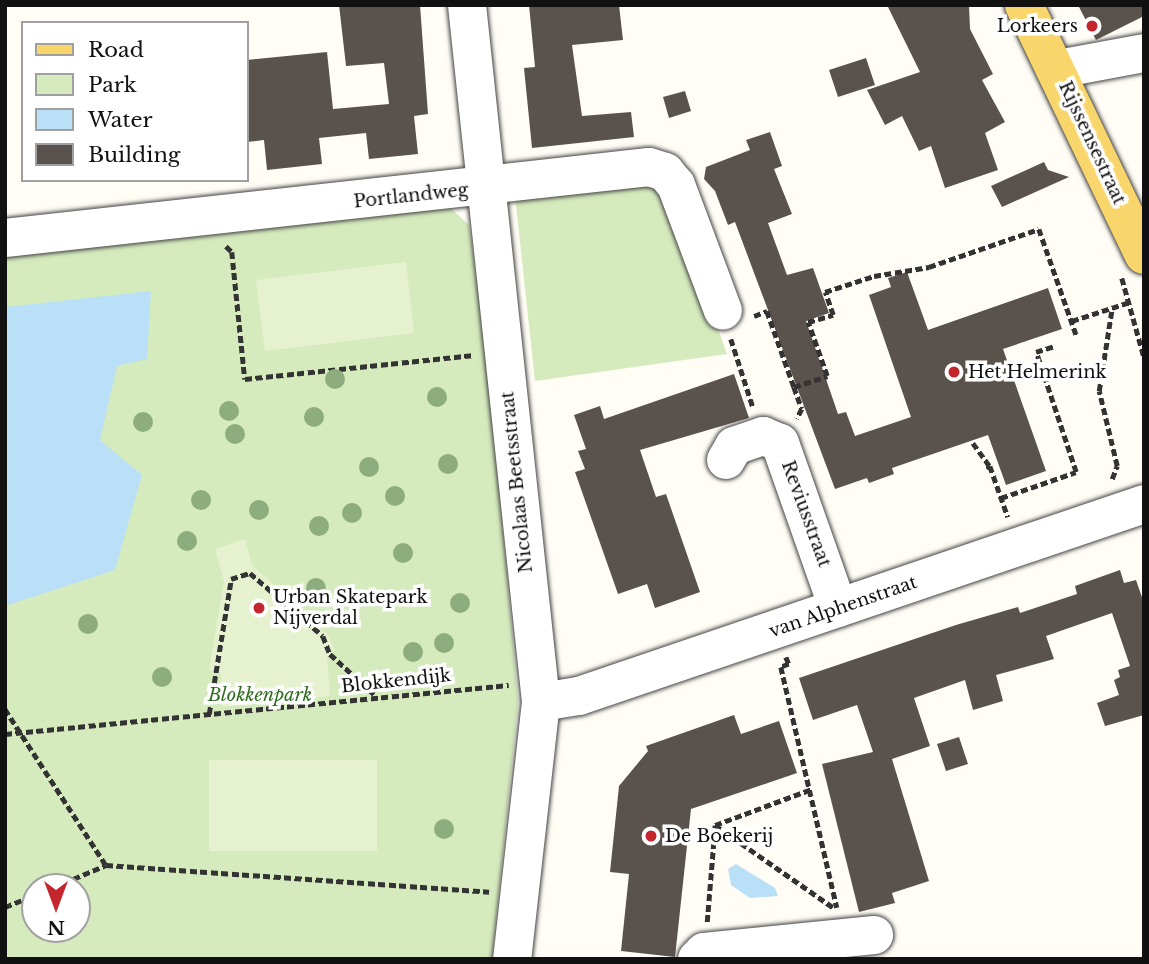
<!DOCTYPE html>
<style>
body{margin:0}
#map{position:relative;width:1149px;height:964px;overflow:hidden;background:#fffdf5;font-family:"Libre Baskerville",serif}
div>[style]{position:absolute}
.green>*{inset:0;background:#d5ebbd}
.pitch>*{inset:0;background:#e6f2cf}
.water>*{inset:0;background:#b9e0f7}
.building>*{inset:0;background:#5a524d}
.path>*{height:4.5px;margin-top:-2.25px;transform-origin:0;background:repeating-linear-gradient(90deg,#333 0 7px,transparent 0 10.5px)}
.roads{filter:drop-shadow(0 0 2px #444) drop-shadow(0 0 2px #444)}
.minor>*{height:38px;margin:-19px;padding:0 19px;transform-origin:19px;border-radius:19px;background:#fff}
.major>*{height:38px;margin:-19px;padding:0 19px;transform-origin:19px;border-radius:19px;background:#f9d66b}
.trees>*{width:20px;height:20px;margin:-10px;border-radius:50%;background:#8dad7f}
.dots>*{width:19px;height:19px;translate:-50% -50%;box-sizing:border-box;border:4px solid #fff;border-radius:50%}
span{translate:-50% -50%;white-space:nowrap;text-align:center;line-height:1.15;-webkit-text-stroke:7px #fff;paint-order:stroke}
.poi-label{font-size:18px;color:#111}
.right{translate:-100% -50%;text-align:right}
.left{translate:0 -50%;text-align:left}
.street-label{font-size:18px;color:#111}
.park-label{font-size:18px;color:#2f6b1f;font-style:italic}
.frame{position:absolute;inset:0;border:7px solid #111;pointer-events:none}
.legend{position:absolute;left:21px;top:21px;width:228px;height:161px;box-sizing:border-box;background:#fff;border:2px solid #a0a0a0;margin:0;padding:9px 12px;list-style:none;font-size:21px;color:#111}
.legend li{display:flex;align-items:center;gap:14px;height:35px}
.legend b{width:35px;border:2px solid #a0a0a0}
.north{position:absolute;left:21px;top:873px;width:70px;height:70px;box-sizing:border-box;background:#fff;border:2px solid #a0a0a0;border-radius:50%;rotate:180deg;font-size:19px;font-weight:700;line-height:28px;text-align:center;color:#111}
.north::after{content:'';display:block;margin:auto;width:24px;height:32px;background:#c4262e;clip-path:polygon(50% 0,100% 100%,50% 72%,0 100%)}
</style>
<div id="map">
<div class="green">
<div style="clip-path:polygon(647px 182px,671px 198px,727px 354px,535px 381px,515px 196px)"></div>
<div style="clip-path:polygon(evenodd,445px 203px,469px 225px,488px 353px,518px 702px,492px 959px,5px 959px,5px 249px,445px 203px,35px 887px,77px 887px,77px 929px,35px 929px,35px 887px)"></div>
</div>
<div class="pitch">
<div style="clip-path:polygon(406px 262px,414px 333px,265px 351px,256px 280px)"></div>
<div style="clip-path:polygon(245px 539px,252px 565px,327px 634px,335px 650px,327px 658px,330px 696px,223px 707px,221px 673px,209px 670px,224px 582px,215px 549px)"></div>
<div style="clip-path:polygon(209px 760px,377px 760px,377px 851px,209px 851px)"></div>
</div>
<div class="water">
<div style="clip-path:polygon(151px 291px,147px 359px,117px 366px,100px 440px,142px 475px,115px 570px,5px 606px,5px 307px)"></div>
<div style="clip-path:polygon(736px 864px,775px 888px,778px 896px,750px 898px,731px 885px,728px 869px)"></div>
</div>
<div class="building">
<div style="clip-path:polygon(339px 5px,420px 5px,428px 114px,414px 116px,418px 154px,369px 159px,366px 133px,319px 138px,322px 164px,267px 170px,264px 140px,247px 142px,247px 60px,327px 52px,333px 109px,389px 104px,384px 63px,346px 66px)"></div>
<div style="clip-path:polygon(529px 5px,619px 5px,623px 40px,572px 45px,582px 116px,631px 112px,634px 137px,532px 148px,524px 68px,535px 67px)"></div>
<div style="clip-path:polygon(887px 5px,969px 5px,970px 29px,993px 74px,982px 80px,1005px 122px,985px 133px,998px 170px,945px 188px,931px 146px,919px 151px,902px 116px,885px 125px,867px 90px,920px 72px)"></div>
<div style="clip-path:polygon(1078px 5px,1144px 5px,1144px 16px,1096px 40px)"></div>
<div style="clip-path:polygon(866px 58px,875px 85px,838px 97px,829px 70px)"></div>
<div style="clip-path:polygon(685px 91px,691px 111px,669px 118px,663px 97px)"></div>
<div style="clip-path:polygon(770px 132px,782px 166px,774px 169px,792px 214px,768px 223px,787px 275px,813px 268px,829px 313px,806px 321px,838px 414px,846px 412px,855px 436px,911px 417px,869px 295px,891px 287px,888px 278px,907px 272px,928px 330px,1048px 288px,1062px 329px,1003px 349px,1046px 471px,1006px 485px,988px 435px,892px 468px,894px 474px,869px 483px,867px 478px,835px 489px,735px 222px,728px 225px,715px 191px,704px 179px,706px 167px,750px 150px,746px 140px)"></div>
<div style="clip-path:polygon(1044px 162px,1048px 170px,1069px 177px,1002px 207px,991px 186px)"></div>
<div style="clip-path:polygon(734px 374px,749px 418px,640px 450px,656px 497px,666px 494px,700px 592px,655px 608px,647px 584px,618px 594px,575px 472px,585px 469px,578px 451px,586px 449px,574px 415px,600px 406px,604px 419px)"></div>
<div style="clip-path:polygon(1120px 570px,1124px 583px,1136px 580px,1144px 603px,1144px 715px,1105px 726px,1097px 703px,1119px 695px,1114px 680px,1120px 677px,1118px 670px,1130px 666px,1112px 613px,1046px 636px,1054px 659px,996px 675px,1003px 701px,973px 710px,965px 680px,914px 698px,930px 746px,892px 759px,929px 881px,892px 893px,895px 903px,859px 912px,822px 764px,873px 752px,857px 705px,813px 720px,799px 678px,956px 625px,1018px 607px,1020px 613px,1077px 594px,1075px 586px)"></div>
<div style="clip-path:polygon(734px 715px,741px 734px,779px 721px,797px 773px,691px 809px,675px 957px,621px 951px,629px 874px,610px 872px,619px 786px,648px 751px,646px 746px)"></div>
<div style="clip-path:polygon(959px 737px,968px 764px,946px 771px,937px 744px)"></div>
</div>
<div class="path">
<div style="left:226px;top:246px;width:8px;rotate:45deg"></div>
<div style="left:232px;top:252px;width:128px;rotate:84.2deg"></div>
<div style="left:245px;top:379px;width:228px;rotate:-6deg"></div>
<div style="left:1122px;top:278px;width:82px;rotate:74.4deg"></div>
<div style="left:754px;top:316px;width:14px;rotate:-21deg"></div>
<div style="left:767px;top:311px;width:81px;rotate:70.4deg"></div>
<div style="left:794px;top:387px;width:35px;rotate:-18deg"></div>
<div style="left:827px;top:376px;width:57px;rotate:-109.4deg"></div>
<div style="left:808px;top:322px;width:26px;rotate:-16deg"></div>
<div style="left:833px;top:315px;width:24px;rotate:-109deg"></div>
<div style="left:825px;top:292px;width:52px;rotate:-18.1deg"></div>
<div style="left:874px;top:276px;width:56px;rotate:-9.3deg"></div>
<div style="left:929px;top:267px;width:116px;rotate:-19.1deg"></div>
<div style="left:1039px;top:229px;width:114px;rotate:70.6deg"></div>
<div style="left:1072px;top:321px;width:58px;rotate:-18.1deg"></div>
<div style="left:731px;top:339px;width:71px;rotate:72.1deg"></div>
<div style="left:794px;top:387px;width:23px;rotate:70deg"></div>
<div style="left:802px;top:409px;width:11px;rotate:117deg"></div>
<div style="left:973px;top:443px;width:29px;rotate:54deg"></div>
<div style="left:986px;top:467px;width:4px;rotate:-14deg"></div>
<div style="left:990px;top:466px;width:54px;rotate:70.6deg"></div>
<div style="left:1112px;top:479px;width:14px;rotate:-69deg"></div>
<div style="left:1117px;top:466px;width:77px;rotate:-103.5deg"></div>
<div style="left:1099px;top:391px;width:84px;rotate:-81.1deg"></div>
<div style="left:1001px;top:498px;width:79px;rotate:-19.1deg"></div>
<div style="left:1076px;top:472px;width:126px;rotate:-108.4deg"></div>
<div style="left:1036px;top:352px;width:20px;rotate:-18deg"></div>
<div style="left:786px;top:657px;width:8px;rotate:67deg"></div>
<div style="left:789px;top:664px;width:9px;rotate:159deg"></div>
<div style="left:781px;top:667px;width:247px;rotate:76.9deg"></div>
<div style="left:5px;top:709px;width:186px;rotate:57.1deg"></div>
<div style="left:106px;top:865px;width:384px;rotate:4deg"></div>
<div style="left:209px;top:714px;width:137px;rotate:-80.7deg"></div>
<div style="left:231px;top:579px;width:20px;rotate:-18deg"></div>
<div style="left:250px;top:573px;width:96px;rotate:40.8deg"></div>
<div style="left:323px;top:636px;width:19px;rotate:69deg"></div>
<div style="left:330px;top:654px;width:62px;rotate:42.4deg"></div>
<div style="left:5px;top:734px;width:506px;rotate:-5.55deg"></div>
<div style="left:715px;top:825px;width:103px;rotate:-20.4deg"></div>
<div style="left:54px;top:887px;width:56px;rotate:-22.9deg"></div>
<div style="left:5px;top:907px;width:32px;rotate:-22deg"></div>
<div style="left:707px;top:922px;width:97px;rotate:-85.3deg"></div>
<div style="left:715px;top:825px;width:145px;rotate:34.9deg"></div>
</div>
<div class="roads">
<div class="minor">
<div style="left:467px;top:5px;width:701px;rotate:83.94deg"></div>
<div style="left:541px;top:702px;width:259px;rotate:96.4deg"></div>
<div style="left:1058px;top:69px;width:87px;rotate:-10.5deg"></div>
<div style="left:5px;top:238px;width:648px;rotate:-6.29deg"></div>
<div style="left:649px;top:167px;width:17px;rotate:17deg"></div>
<div style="left:665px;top:172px;width:17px;rotate:50deg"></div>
<div style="left:676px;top:185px;width:134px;rotate:69.5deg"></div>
<div style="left:726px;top:460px;width:16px;rotate:-60deg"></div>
<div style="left:734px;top:446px;width:31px;rotate:-19deg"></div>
<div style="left:763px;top:436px;width:18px;rotate:22deg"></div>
<div style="left:780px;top:443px;width:175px;rotate:70.6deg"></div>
<div style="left:541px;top:702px;width:38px;rotate:-9deg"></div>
<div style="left:579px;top:696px;width:597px;rotate:-18.77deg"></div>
<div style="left:697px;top:959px;width:10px;rotate:-45deg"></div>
<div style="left:704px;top:952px;width:171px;rotate:-5.7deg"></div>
</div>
<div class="major">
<div style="left:1024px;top:5px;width:277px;rotate:64.4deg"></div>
</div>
</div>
<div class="trees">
<div style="left:335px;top:379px"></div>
<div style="left:437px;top:397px"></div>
<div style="left:229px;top:411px"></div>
<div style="left:314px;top:417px"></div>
<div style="left:143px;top:422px"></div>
<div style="left:235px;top:434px"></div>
<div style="left:448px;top:464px"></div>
<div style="left:369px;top:467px"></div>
<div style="left:395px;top:496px"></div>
<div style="left:201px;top:500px"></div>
<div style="left:259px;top:510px"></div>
<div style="left:352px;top:513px"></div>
<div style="left:319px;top:526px"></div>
<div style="left:187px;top:541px"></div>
<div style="left:403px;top:553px"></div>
<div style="left:316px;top:588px"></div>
<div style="left:460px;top:603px"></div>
<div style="left:88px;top:624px"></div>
<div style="left:444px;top:643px"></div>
<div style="left:413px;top:652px"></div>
<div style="left:162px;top:677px"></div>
<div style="left:444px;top:829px"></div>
</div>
<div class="dots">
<div style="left:1092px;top:26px;background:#c4262e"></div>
<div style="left:954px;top:372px;background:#c4262e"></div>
<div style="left:259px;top:608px;background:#c4262e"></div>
<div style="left:651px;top:836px;background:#c4262e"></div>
</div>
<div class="poi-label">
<span class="right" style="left:1078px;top:26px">Lorkeers</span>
<span class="left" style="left:968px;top:372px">Het Helmerink</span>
<span class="left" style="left:273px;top:608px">Urban Skatepark<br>Nijverdal</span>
<span class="left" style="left:665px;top:836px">De Boekerij</span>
</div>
<div class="street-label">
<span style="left:1092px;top:143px;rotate:65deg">Rijssensestraat</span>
<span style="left:411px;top:196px;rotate:-6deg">Portlandweg</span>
<span style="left:517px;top:482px;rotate:-96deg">Nicolaas Beetsstraat</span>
<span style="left:806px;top:514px;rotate:70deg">Reviusstraat</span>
<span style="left:843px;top:607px;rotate:-19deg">van Alphenstraat</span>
<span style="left:396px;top:681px;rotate:-6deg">Blokkendijk</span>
</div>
<div class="park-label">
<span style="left:260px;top:695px">Blokkenpark</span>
</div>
<div class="frame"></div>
<ul class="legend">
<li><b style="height:9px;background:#f9d66b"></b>Road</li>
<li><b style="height:19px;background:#d5ebbd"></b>Park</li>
<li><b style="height:19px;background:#b9e0f7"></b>Water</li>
<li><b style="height:19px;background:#5a524d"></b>Building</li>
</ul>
<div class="north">N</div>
</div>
